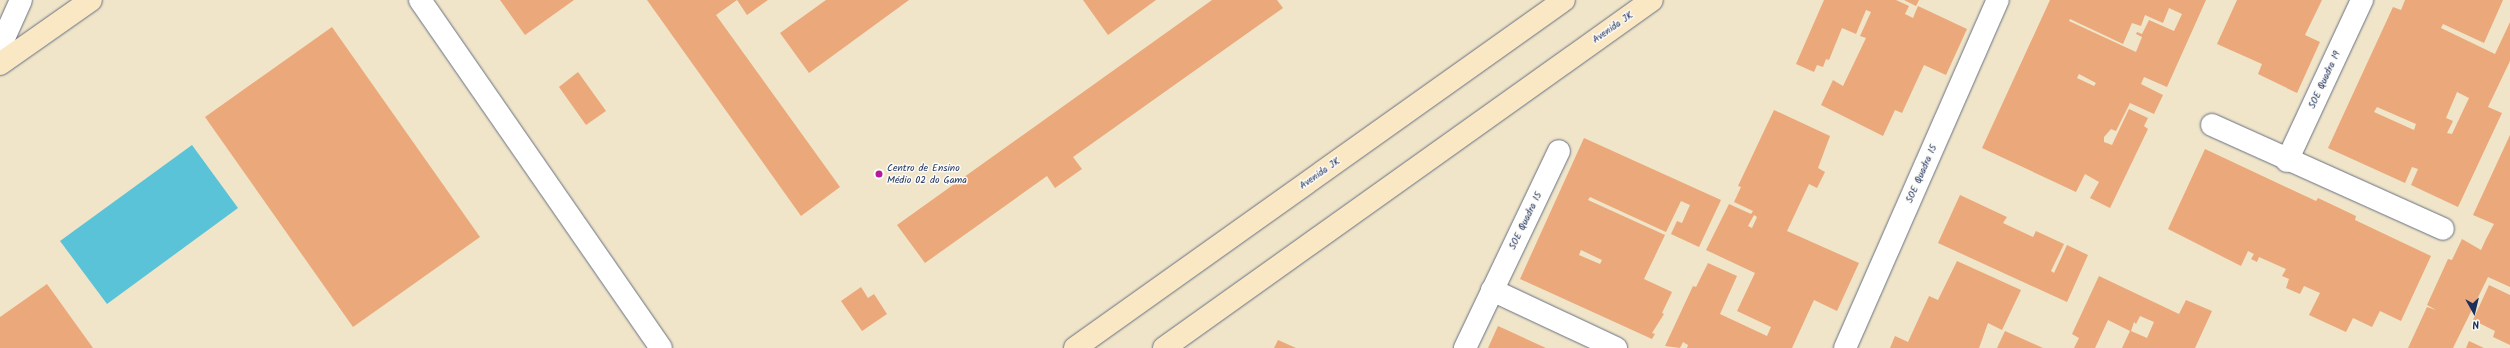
<!DOCTYPE html>
<meta charset="utf-8">
<style>
body{margin:0}
#map{position:relative;width:2510px;height:348px;overflow:hidden;background:#f0e5c8;font-family:Kalam,sans-serif}
div>[style]{position:absolute}
.water>*{inset:0;background:#5bc3d7}
.building>*{inset:0;background:#eba87a}
.roads{filter:drop-shadow(0 0 1px #666f83) drop-shadow(0 0 1px #666f83)}
.street>*{height:22px;margin:-11px;padding:0 11px;transform-origin:11px;border-radius:11px;background:#fff}
.secondary>*{height:22px;margin:-11px;padding:0 11px;transform-origin:11px;border-radius:11px;background:#fae7c3}
.dots>*{width:11px;height:11px;translate:-50% -50%;box-sizing:border-box;border:2px solid #fdfcf7;border-radius:50%}
span{translate:-50% -50%;white-space:nowrap;text-align:center;line-height:1.15;-webkit-text-stroke:3px #fdfcf7;paint-order:stroke}
.street-label{font-size:10px;color:#1b2f5e}
.poi-label{font-size:10px;color:#1b2f5e}
.left{translate:0 -50%;text-align:left}
.north{position:absolute;left:2454px;top:292px;width:40px;height:40px;-webkit-text-stroke:3px #fdfcf7;paint-order:stroke;rotate:172deg;font-size:11px;font-weight:700;line-height:16px;text-align:center;color:#1b2f5e}
.north::after{content:'';display:block;margin:auto;width:14px;height:18px;background:#1b2f5e;clip-path:polygon(50% 0,100% 100%,50% 72%,0 100%)}
</style>
<div id="map">
<div class="water">
<div style="clip-path:polygon(192px 145px,238px 208px,107px 304px,60px 241px)"></div>
</div>
<div class="building">
<div style="clip-path:polygon(500px 0,574px 0,525px 35px)"></div>
<div style="clip-path:polygon(647px 0,768px 0,747px 15px,737px 0,716px 15px,840px 187px,801px 216px)"></div>
<div style="clip-path:polygon(826px 0,909px 0,809px 73px,780px 33px)"></div>
<div style="clip-path:polygon(1083px 0,1156px 0,1108px 35px)"></div>
<div style="clip-path:polygon(1212px 0,1277px 0,1283px 8px,1073px 157px,1082px 169px,1055px 188px,1047px 176px,925px 263px,897px 225px)"></div>
<div style="clip-path:polygon(1824px 0,1896px 0,1909px 6px,1905px 14px,1913px 18px,1918px 6px,1967px 29px,1946px 75px,1924px 65px,1902px 113px,1895px 110px,1883px 136px,1821px 105px,1833px 80px,1843px 86px,1866px 38px,1860px 36px,1871px 12px,1866px 10px,1856px 34px,1842px 28px,1829px 60px,1826px 59px,1823px 67px,1817px 65px,1814px 72px,1796px 64px)"></div>
<div style="clip-path:polygon(1904px 0,1919px 0,1916px 6px)"></div>
<div style="clip-path:polygon(evenodd,2050px 0,2206px 0,2167px 87px,2144px 77px,2141px 84px,2163px 95px,2154px 114px,2130px 103px,2116px 131px,2111px 129px,2104px 137px,2104px 142px,2112px 145px,2129px 109px,2148px 118px,2144px 126px,2148px 129px,2110px 208px,2090px 198px,2099px 182px,2085px 174px,2076px 192px,1982px 148px,2050px 0,2169px 8px,2182px 14px,2174px 31px,2149px 20px,2142px 34px,2137px 32px,2136px 34px,2142px 37px,2136px 52px,2069px 21px,2070px 19px,2123px 44px,2132px 23px,2141px 26px,2145px 15px,2163px 23px,2169px 8px,2050px 0,2079px 74px,2096px 83px,2094px 86px,2077px 78px,2079px 74px)"></div>
<div style="clip-path:polygon(2237px 0,2322px 0,2305px 35px,2320px 42px,2297px 93px,2258px 74px,2262px 64px,2217px 44px)"></div>
<div style="clip-path:polygon(evenodd,2405px 0,2503px 0,2484px 43px,2443px 24px,2441px 28px,2495px 54px,2510px 22px,2510px 61px,2488px 107px,2502px 113px,2458px 207px,2411px 185px,2418px 169px,2412px 167px,2405px 183px,2328px 148px,2393px 7px,2401px 10px,2405px 0,2457px 92px,2469px 98px,2452px 134px,2447px 133px,2453px 121px,2446px 118px,2457px 92px,2405px 0,2377px 107px,2416px 124px,2414px 130px,2374px 112px,2377px 107px)"></div>
<div style="clip-path:polygon(332px 27px,480px 237px,353px 327px,205px 117px)"></div>
<div style="clip-path:polygon(578px 72px,606px 111px,586px 125px,559px 87px)"></div>
<div style="clip-path:polygon(evenodd,1774px 110px,1830px 136px,1818px 168px,1825px 172px,1817px 188px,1809px 184px,1787px 231px,1859px 263px,1837px 311px,1814px 300px,1792px 348px,1687px 348px,1688px 345px,1683px 342px,1680px 348px,1665px 346px,1693px 286px,1696px 287px,1708px 263px,1737px 276px,1720px 314px,1767px 336px,1771px 327px,1737px 311px,1755px 273px,1706px 250px,1729px 204px,1751px 214px,1753px 211px,1734px 202px,1741px 187px,1738px 186px,1774px 110px,1754px 215px,1757px 217px,1752px 228px,1748px 226px,1754px 215px)"></div>
<div style="clip-path:polygon(2510px 135px,2510px 287px,2488px 277px,2453px 348px,2408px 348px,2427px 307px,2436px 310px,2427px 305px,2448px 259px,2452px 260px,2462px 239px,2481px 250px,2486px 239px,2494px 224px,2473px 215px)"></div>
<div style="clip-path:polygon(evenodd,1584px 138px,1721px 200px,1699px 247px,1671px 234px,1677px 221px,1682px 223px,1690px 205px,1681px 201px,1666px 232px,1590px 197px,1588px 200px,1665px 235px,1644px 279px,1672px 292px,1662px 313px,1664px 314px,1652px 333px,1655px 334px,1652px 339px,1520px 279px,1584px 138px,1581px 250px,1602px 260px,1600px 264px,1579px 255px,1581px 250px)"></div>
<div style="clip-path:polygon(2205px 149px,2316px 201px,2318px 198px,2356px 216px,2355px 220px,2431px 256px,2401px 321px,2380px 311px,2372px 327px,2353px 318px,2346px 332px,2309px 315px,2320px 293px,2304px 286px,2300px 294px,2286px 288px,2289px 279px,2282px 276px,2286px 269px,2259px 257px,2257px 262px,2251px 259px,2254px 254px,2248px 251px,2241px 266px,2168px 229px)"></div>
<div style="clip-path:polygon(1960px 195px,2007px 217px,2003px 223px,2033px 237px,2036px 231px,2064px 244px,2051px 271px,2054px 273px,2067px 245px,2088px 255px,2067px 302px,1938px 243px)"></div>
<div style="clip-path:polygon(1957px 261px,2021px 290px,2002px 330px,1988px 323px,1979px 348px,1890px 348px,1895px 336px,1908px 342px,1929px 296px,1938px 300px)"></div>
<div style="clip-path:polygon(evenodd,2099px 276px,2179px 314px,2186px 300px,2212px 311px,2195px 348px,2122px 348px,2130px 331px,2108px 320px,2095px 348px,2074px 348px,2079px 338px,2072px 334px,2099px 276px,2140px 316px,2154px 322px,2147px 338px,2131px 331px,2134px 322px,2136px 324px,2140px 316px)"></div>
<div style="clip-path:polygon(47px 284px,93px 348px,0 348px,0 317px)"></div>
<div style="clip-path:polygon(2489px 285px,2510px 295px,2510px 345px,2493px 337px,2495px 331px,2473px 320px)"></div>
<div style="clip-path:polygon(861px 287px,868px 298px,874px 294px,887px 314px,862px 331px,841px 301px)"></div>
<div style="clip-path:polygon(1498px 326px,1546px 348px,1488px 348px)"></div>
<div style="clip-path:polygon(2005px 331px,2043px 348px,1997px 348px)"></div>
<div style="clip-path:polygon(1278px 340px,1296px 348px,1274px 348px)"></div>
<div style="clip-path:polygon(2469px 341px,2484px 348px,2466px 348px)"></div>
</div>
<div class="roads">
<div class="street">
<div style="left:420px;top:0;width:423px;rotate:55.3deg"></div>
<div style="left:0;top:47px;width:51px;rotate:-65.9deg"></div>
<div style="left:2212px;top:125px;width:253px;rotate:24.2deg"></div>
<div style="left:2287px;top:161px;width:178px;rotate:-65deg"></div>
<div style="left:1492px;top:290px;width:137px;rotate:25.1deg"></div>
<div style="left:1465px;top:348px;width:218px;rotate:-64.5deg"></div>
<div style="left:1845px;top:348px;width:380px;rotate:-66.3deg"></div>
</div>
<div class="secondary">
<div style="left:0;top:64px;width:111px;rotate:-35.1deg"></div>
<div style="left:1075px;top:348px;width:600px;rotate:-35.44deg"></div>
<div style="left:1164px;top:348px;width:599px;rotate:-35.49deg"></div>
</div>
</div>
<div class="dots">
<div style="left:879px;top:174px;background:#b5179e"></div>
</div>
<div class="street-label">
<span style="left:1613px;top:28px;rotate:-35deg">Avenida JK</span>
<span style="left:2325px;top:80px;rotate:-65deg">SOE Quadra 19</span>
<span style="left:1320px;top:174px;rotate:-35deg">Avenida JK</span>
<span style="left:1922px;top:174px;rotate:-66deg">SOE Quadra 15</span>
<span style="left:1526px;top:221px;rotate:-64deg">SOE Quadra 15</span>
</div>
<div class="poi-label">
<span class="left" style="left:887px;top:174px">Centro de Ensino<br>Médio 02 do Gama</span>
</div>
<div class="north">N</div>
</div>
